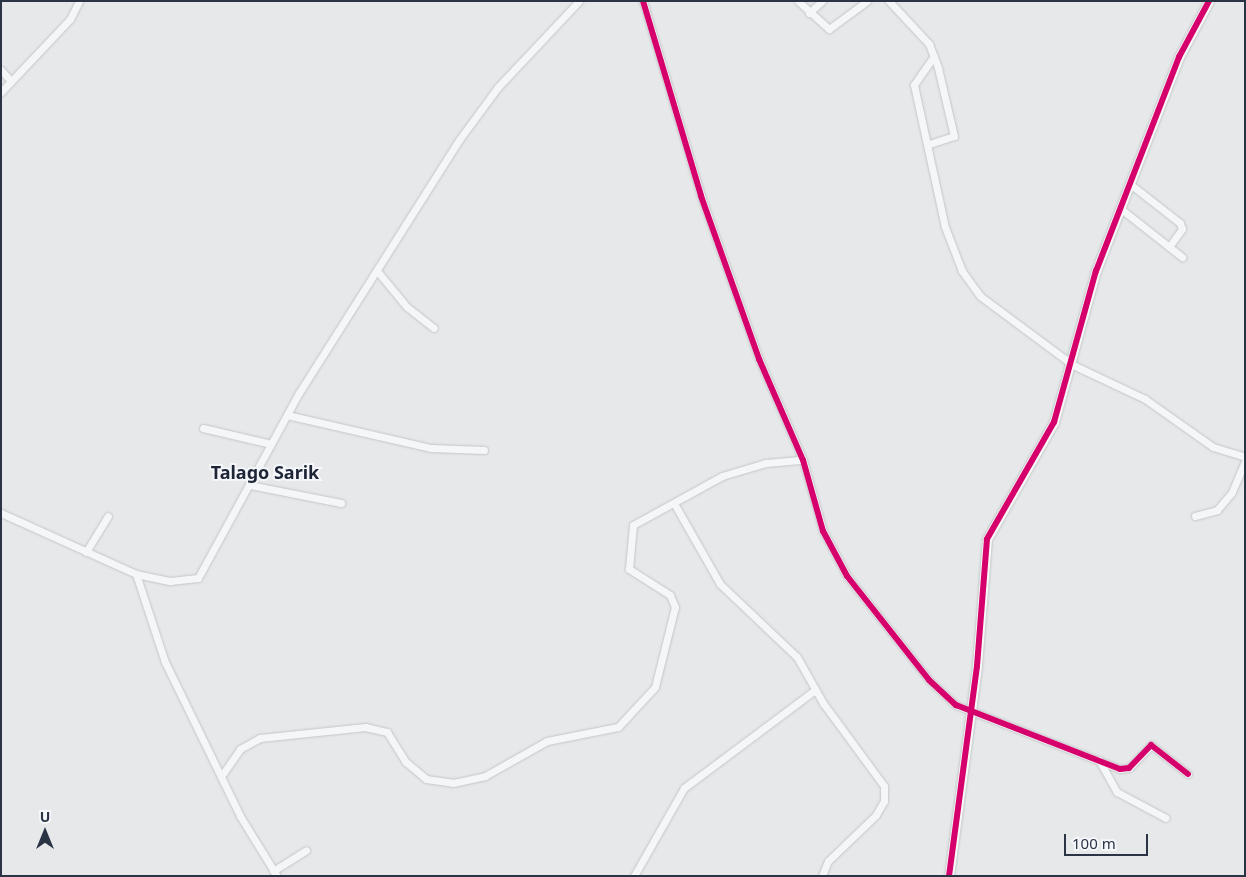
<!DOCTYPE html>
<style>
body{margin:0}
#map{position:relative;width:1246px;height:877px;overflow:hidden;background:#e6e8ea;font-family:"Noto Sans",sans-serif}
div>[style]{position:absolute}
.roads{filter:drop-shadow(0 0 1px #c4c6c8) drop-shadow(0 0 1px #c4c6c8)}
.street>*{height:7px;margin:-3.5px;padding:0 3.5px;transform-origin:3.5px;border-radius:3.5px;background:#f5f6f7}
.secondary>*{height:9px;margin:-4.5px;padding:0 4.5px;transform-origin:4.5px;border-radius:4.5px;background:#f8f8f8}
.cycleway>*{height:6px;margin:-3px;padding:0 3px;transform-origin:3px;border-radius:3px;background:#d6006c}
span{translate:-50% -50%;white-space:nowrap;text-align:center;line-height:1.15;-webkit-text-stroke:4px #f4f6f9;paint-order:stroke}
.quarter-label{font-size:18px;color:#1d2536;font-weight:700}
.frame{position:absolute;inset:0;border:2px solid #2b3445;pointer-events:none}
.north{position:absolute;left:20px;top:807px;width:50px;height:50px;-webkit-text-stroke:4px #f4f6f9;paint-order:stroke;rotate:0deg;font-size:14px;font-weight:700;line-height:20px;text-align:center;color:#2b3445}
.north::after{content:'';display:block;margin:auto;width:18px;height:22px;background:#2b3445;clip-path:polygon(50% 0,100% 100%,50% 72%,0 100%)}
.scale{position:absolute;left:1064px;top:834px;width:84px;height:22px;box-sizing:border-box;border:2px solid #2b3445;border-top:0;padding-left:6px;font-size:15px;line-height:18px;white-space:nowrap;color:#2b3445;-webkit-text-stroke:4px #f4f6f9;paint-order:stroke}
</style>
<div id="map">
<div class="roads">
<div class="street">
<div style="left:643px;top:1px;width:203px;rotate:73.4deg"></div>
<div style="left:701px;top:196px;width:173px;rotate:70.4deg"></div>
<div style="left:759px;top:359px;width:110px;rotate:66.5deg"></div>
<div style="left:803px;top:460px;width:74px;rotate:74.3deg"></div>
<div style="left:823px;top:531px;width:51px;rotate:61.9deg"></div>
<div style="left:847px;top:576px;width:132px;rotate:51.7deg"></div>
<div style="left:929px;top:680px;width:37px;rotate:43deg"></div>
<div style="left:956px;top:705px;width:176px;rotate:21.3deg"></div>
<div style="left:1120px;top:769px;width:9px;rotate:-6deg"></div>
<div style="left:1129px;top:768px;width:32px;rotate:-46deg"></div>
<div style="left:1151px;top:745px;width:47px;rotate:38.1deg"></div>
<div style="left:798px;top:1px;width:42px;rotate:42.1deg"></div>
<div style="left:829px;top:29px;width:47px;rotate:-36.4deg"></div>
<div style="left:889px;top:1px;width:59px;rotate:47.1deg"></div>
<div style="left:929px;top:44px;width:26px;rotate:69deg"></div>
<div style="left:938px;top:68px;width:70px;rotate:76.8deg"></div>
<div style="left:954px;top:136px;width:28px;rotate:162deg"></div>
<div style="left:809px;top:13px;width:18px;rotate:-43deg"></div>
<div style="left:934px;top:56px;width:35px;rotate:125deg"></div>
<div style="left:914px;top:85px;width:145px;rotate:77.7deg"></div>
<div style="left:945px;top:227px;width:47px;rotate:68.9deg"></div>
<div style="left:962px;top:271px;width:31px;rotate:54deg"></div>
<div style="left:980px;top:296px;width:116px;rotate:36.6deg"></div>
<div style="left:1073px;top:365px;width:80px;rotate:25.3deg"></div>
<div style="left:1145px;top:399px;width:83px;rotate:35.2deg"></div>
<div style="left:1213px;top:447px;width:34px;rotate:17deg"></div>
<div style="left:1px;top:70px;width:13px;rotate:48deg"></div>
<div style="left:1px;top:92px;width:100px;rotate:-46.6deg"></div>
<div style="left:70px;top:19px;width:20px;rotate:-63deg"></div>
<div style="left:1130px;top:184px;width:63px;rotate:38deg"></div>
<div style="left:1180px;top:223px;width:6px;rotate:72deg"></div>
<div style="left:1182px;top:229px;width:22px;rotate:126deg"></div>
<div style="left:1121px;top:209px;width:78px;rotate:38.2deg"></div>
<div style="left:378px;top:272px;width:45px;rotate:50.4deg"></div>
<div style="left:407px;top:307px;width:34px;rotate:38deg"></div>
<div style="left:287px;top:415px;width:148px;rotate:12.9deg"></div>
<div style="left:431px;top:448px;width:53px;rotate:2.2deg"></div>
<div style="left:203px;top:428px;width:70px;rotate:13.2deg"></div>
<div style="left:250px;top:485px;width:93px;rotate:11.2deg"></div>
<div style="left:675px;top:505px;width:91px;rotate:60.3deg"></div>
<div style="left:720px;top:584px;width:106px;rotate:43.5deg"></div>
<div style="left:797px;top:657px;width:53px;rotate:60.5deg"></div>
<div style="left:823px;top:703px;width:103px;rotate:53.7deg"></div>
<div style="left:884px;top:786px;width:15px;rotate:90deg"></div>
<div style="left:884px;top:801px;width:16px;rotate:120deg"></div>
<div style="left:876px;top:815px;width:66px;rotate:136.2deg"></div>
<div style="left:828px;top:861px;width:16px;rotate:112deg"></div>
<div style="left:1px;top:513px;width:148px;rotate:24.3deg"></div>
<div style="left:136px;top:574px;width:35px;rotate:12deg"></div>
<div style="left:170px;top:581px;width:28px;rotate:-6deg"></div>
<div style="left:198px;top:578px;width:211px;rotate:-61.4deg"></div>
<div style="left:299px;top:393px;width:299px;rotate:-57.7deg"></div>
<div style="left:459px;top:140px;width:66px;rotate:-53.7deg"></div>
<div style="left:498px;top:87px;width:118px;rotate:-46.7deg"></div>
<div style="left:1195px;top:516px;width:23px;rotate:-15deg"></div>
<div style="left:1217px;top:510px;width:23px;rotate:-50deg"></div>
<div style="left:1232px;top:492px;width:34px;rotate:-67deg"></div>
<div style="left:86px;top:552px;width:42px;rotate:-58.6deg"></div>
<div style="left:136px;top:574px;width:93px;rotate:71.8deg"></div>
<div style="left:165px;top:662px;width:171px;rotate:64deg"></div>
<div style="left:240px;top:816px;width:70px;rotate:58.3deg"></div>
<div style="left:1099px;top:760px;width:37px;rotate:61deg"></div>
<div style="left:1117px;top:792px;width:55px;rotate:28deg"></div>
<div style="left:222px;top:775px;width:32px;rotate:-55deg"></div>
<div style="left:240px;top:749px;width:23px;rotate:-29deg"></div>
<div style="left:260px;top:738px;width:106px;rotate:-6deg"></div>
<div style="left:365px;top:727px;width:23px;rotate:13deg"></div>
<div style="left:387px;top:732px;width:36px;rotate:58deg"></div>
<div style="left:406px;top:762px;width:26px;rotate:40deg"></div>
<div style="left:426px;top:779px;width:27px;rotate:8deg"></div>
<div style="left:453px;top:783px;width:33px;rotate:-12deg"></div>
<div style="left:485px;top:776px;width:71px;rotate:-29.4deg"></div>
<div style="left:547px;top:741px;width:72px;rotate:-11.2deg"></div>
<div style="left:618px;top:727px;width:54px;rotate:-47.2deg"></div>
<div style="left:655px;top:687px;width:82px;rotate:-76deg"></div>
<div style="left:675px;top:607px;width:13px;rotate:-113deg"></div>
<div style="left:670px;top:595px;width:49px;rotate:-147.6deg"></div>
<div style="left:629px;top:569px;width:44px;rotate:-84.8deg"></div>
<div style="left:633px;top:525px;width:102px;rotate:-28.8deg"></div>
<div style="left:722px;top:476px;width:46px;rotate:-16.5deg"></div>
<div style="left:766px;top:463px;width:37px;rotate:-5deg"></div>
<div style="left:273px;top:871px;width:39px;rotate:-32deg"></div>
<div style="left:634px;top:876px;width:101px;rotate:-60.4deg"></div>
<div style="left:684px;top:788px;width:164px;rotate:-36.8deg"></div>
</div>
<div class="secondary">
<div style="left:949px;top:876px;width:212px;rotate:-82.4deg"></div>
<div style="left:977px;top:666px;width:127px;rotate:-85.5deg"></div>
<div style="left:987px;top:539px;width:135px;rotate:-60.2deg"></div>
<div style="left:1054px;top:422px;width:157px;rotate:-74.5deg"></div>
<div style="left:1096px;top:271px;width:230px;rotate:-68.8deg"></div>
<div style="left:1179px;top:57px;width:64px;rotate:-61.8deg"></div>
</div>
</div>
<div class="cycleway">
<div style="left:643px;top:1px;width:203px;rotate:73.4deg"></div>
<div style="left:701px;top:196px;width:173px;rotate:70.4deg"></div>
<div style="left:759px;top:359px;width:110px;rotate:66.5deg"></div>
<div style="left:803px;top:460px;width:74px;rotate:74.3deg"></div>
<div style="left:823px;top:531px;width:51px;rotate:61.9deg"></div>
<div style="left:847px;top:576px;width:132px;rotate:51.7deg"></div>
<div style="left:929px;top:680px;width:37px;rotate:43deg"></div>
<div style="left:956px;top:705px;width:176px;rotate:21.3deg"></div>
<div style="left:1120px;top:769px;width:9px;rotate:-6deg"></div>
<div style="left:1129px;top:768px;width:32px;rotate:-46deg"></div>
<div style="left:1151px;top:745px;width:47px;rotate:38.1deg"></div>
<div style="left:949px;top:876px;width:212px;rotate:-82.4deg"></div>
<div style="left:977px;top:666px;width:127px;rotate:-85.5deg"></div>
<div style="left:987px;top:539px;width:135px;rotate:-60.2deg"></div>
<div style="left:1054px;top:422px;width:157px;rotate:-74.5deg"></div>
<div style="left:1096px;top:271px;width:230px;rotate:-68.8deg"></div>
<div style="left:1179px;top:57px;width:64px;rotate:-61.8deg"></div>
</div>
<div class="quarter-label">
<span style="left:265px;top:472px">Talago Sarik</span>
</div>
<div class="frame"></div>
<div class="north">U</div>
<div class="scale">100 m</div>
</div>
